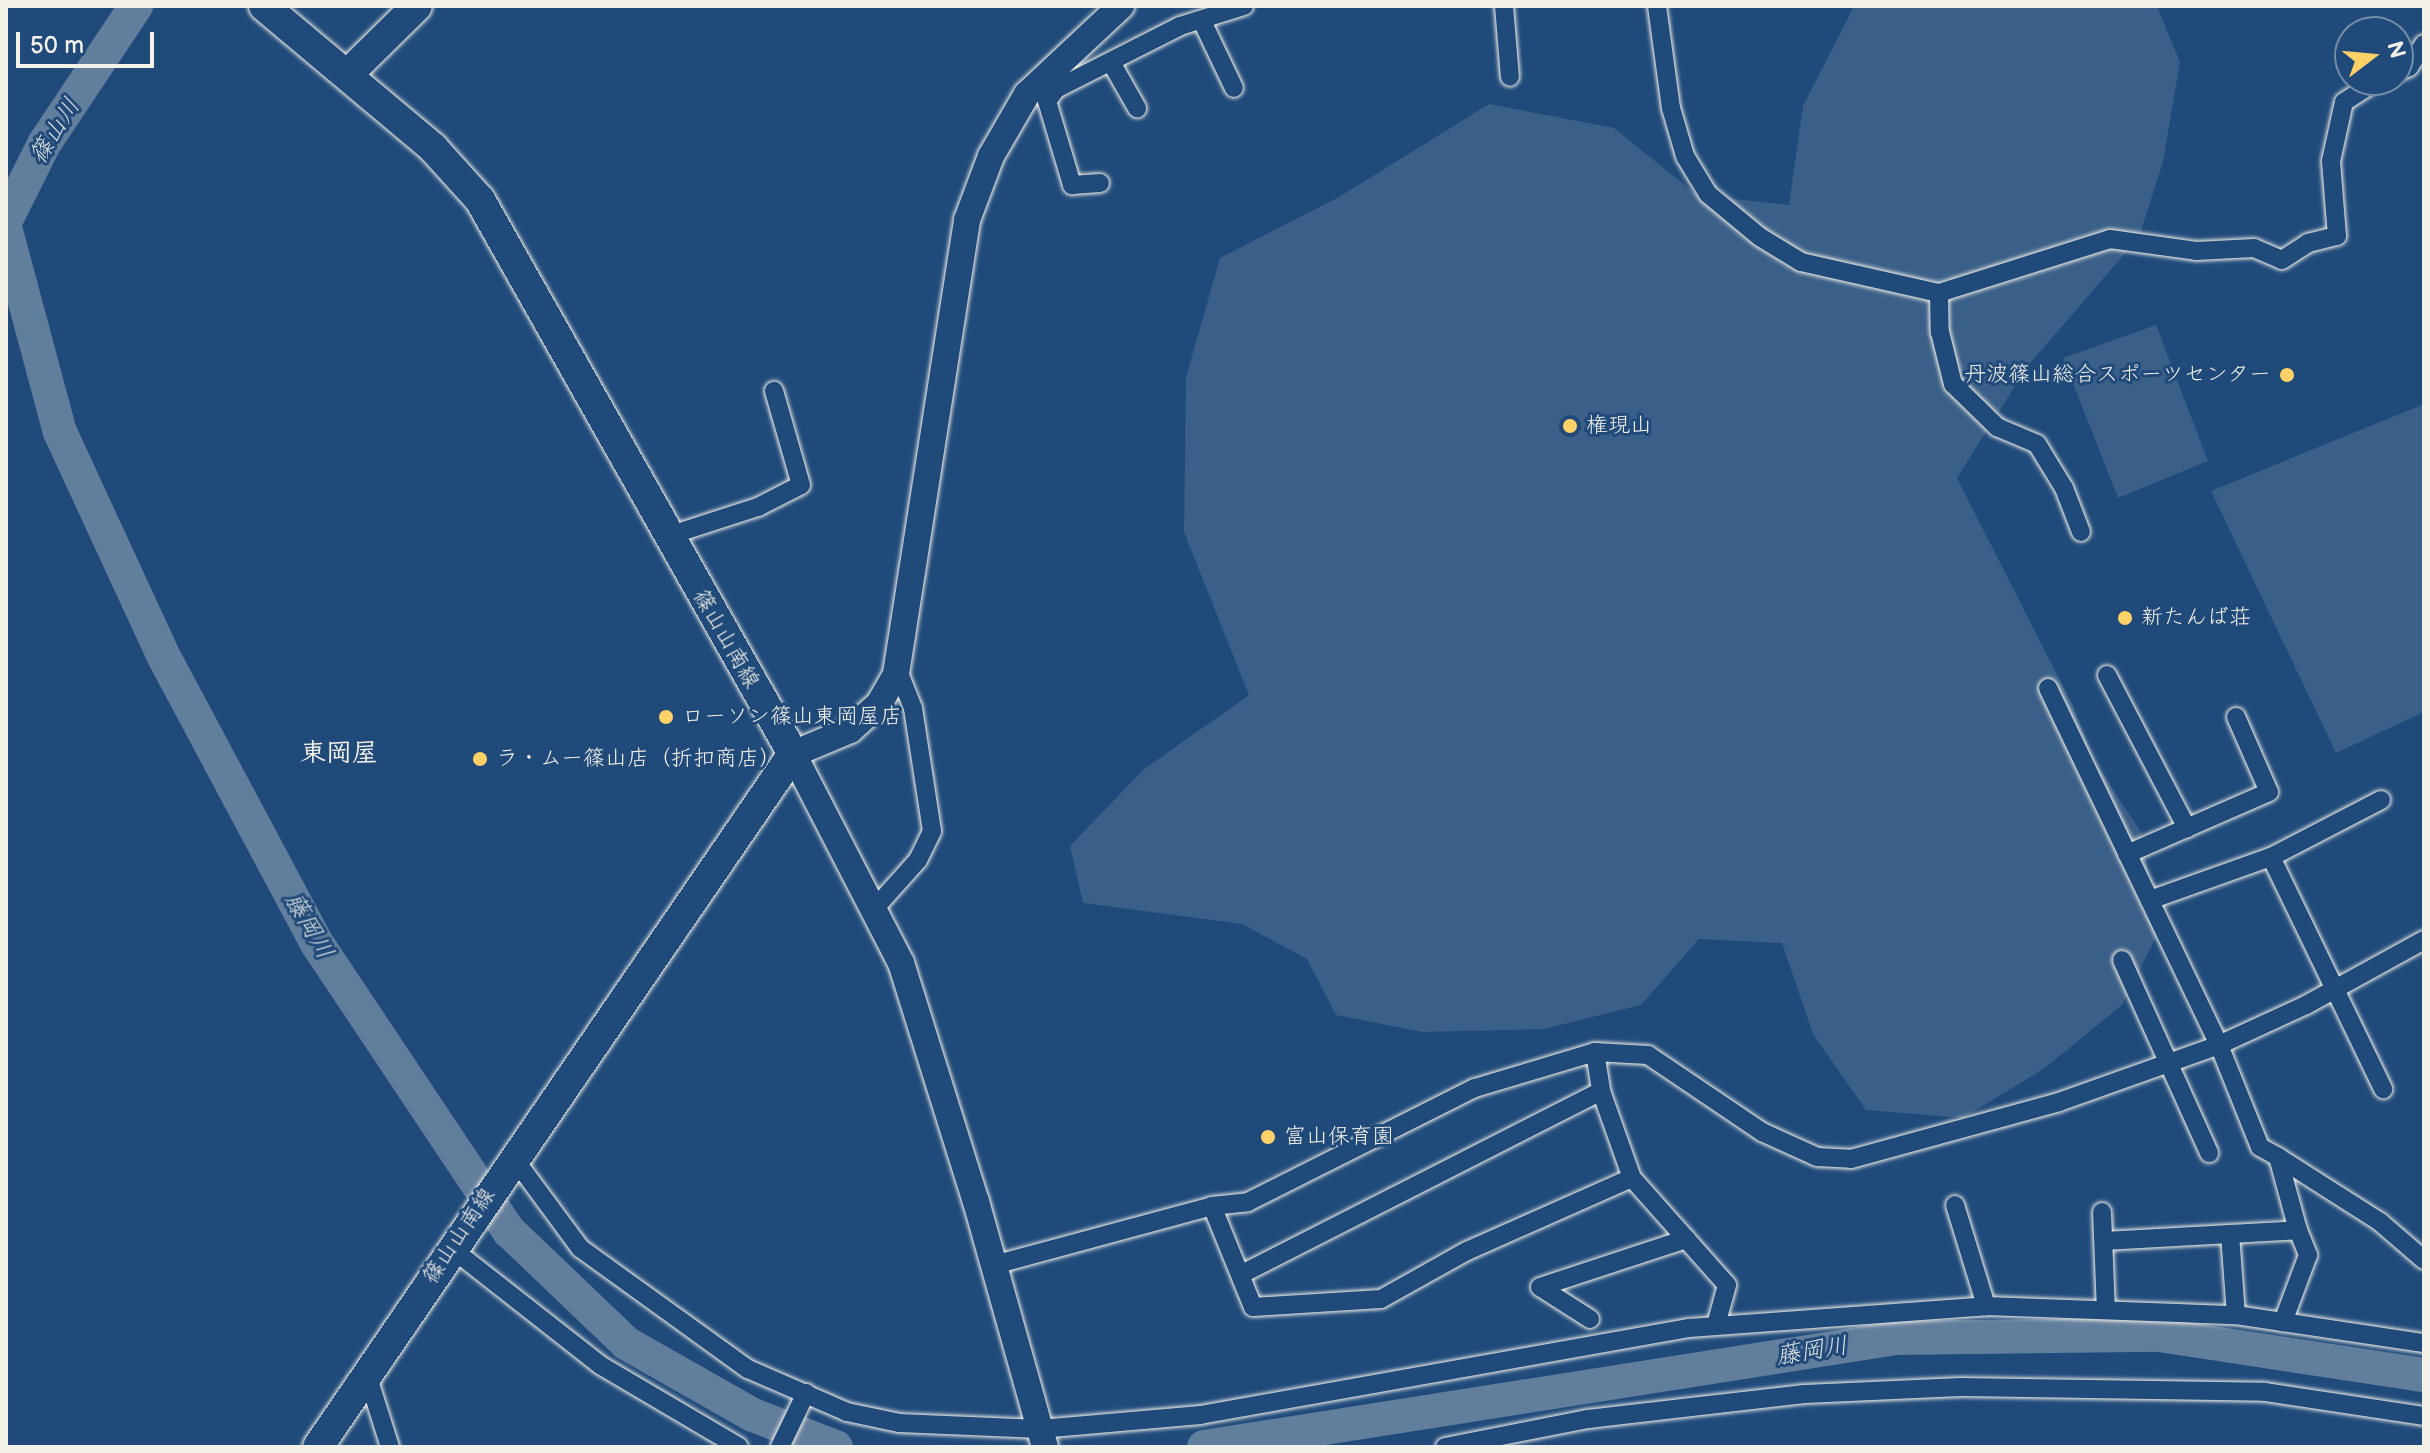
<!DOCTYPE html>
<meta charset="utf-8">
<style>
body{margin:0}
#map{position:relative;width:2430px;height:1453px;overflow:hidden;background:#1f4a7a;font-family:"Balsamiq Sans","Klee One",sans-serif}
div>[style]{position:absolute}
.green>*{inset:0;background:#3a5f88}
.river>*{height:34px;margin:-17px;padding:0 17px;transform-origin:17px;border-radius:17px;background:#627e9d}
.roads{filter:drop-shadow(0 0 2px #f4f1e8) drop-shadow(0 0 2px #f4f1e8)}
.street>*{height:18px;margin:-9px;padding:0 9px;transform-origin:9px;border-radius:9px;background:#1f4a7a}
.secondary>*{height:26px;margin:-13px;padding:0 13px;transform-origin:13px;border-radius:13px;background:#1f4a7a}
.primary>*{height:30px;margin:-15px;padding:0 15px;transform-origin:15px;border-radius:15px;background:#1f4a7a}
.dots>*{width:22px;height:22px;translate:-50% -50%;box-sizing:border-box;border:4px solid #1f4a7a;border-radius:50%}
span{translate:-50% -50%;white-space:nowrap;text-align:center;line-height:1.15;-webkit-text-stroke:6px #1f4a7a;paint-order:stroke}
.poi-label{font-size:22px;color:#f4f1e8}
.right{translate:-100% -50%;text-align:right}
.left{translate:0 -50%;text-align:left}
.street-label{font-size:22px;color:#f4f1e8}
.water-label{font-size:24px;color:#dee0dd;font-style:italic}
.quarter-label{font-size:26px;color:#f4f1e8;font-weight:700}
.frame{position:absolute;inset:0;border:8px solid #f4f1e8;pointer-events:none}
.north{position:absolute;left:2334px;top:16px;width:80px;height:80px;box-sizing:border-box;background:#1f4a7a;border:2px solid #748da6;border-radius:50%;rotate:74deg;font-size:22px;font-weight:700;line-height:32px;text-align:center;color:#f4f1e8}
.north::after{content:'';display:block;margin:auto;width:28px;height:36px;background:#ffd166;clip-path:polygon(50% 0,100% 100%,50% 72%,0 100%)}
.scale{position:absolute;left:16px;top:32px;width:138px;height:36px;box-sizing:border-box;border:4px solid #f4f1e8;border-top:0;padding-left:10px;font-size:24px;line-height:28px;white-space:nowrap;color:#f4f1e8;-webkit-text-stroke:6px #1f4a7a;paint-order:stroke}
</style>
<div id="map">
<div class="green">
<div style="clip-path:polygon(1854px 6px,2157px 6px,2180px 62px,2163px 162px,2139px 237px,2027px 367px,1957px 478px,2073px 706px,2093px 759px,2141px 832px,2159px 931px,2122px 1005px,2045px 1068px,1963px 1118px,1866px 1110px,1813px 1034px,1782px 943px,1699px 939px,1641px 1005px,1544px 1029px,1422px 1032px,1336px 1015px,1307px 959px,1242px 924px,1083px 903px,1070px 846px,1143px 770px,1249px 695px,1184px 532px,1186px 377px,1220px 258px,1339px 197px,1489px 104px,1614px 128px,1697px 195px,1789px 205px,1803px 106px)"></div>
<div style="clip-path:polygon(2156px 325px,2208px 461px,2118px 498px,2063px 358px)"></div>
<div style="clip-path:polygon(2424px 404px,2424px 712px,2336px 753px,2211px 491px)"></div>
</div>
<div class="river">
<div style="left:6px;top:220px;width:85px;rotate:-63.4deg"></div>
<div style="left:44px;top:144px;width:166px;rotate:-56.3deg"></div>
<div style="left:6px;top:231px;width:208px;rotate:75deg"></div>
<div style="left:60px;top:432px;width:248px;rotate:65.2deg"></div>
<div style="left:164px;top:657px;width:323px;rotate:61.9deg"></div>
<div style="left:316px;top:942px;width:348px;rotate:56.3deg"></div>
<div style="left:509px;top:1231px;width:162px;rotate:43.7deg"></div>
<div style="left:626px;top:1343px;width:146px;rotate:29.6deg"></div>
<div style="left:753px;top:1415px;width:89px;rotate:21.1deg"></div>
<div style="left:1204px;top:1447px;width:701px;rotate:-8.95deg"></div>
<div style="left:1896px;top:1338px;width:263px;rotate:-0.7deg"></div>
<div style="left:2159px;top:1335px;width:268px;rotate:8.6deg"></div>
</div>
<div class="roads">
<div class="street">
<div style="left:1504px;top:6px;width:71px;rotate:85.2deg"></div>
<div style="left:1657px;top:6px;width:103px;rotate:82.2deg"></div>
<div style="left:1671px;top:108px;width:50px;rotate:73.7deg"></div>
<div style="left:1685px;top:156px;width:44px;rotate:58.8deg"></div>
<div style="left:1708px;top:194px;width:67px;rotate:39.6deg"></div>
<div style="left:1760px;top:237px;width:48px;rotate:31.4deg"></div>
<div style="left:1801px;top:262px;width:141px;rotate:12.7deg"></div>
<div style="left:1939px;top:293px;width:179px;rotate:-17.5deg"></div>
<div style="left:2110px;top:239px;width:87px;rotate:7.9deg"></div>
<div style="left:2196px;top:251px;width:58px;rotate:-3deg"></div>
<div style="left:2254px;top:248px;width:30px;rotate:23deg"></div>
<div style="left:2282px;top:260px;width:31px;rotate:-33deg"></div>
<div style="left:2308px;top:243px;width:30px;rotate:-14deg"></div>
<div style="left:2337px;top:236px;width:75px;rotate:-94.6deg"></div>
<div style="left:2331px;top:161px;width:60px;rotate:-77.6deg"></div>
<div style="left:2344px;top:102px;width:40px;rotate:-32.9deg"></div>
<div style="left:1202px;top:21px;width:74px;rotate:64.5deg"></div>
<div style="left:1112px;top:64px;width:51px;rotate:60.4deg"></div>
<div style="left:2398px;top:72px;width:12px;rotate:-24deg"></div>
<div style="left:2409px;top:67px;width:27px;rotate:-57deg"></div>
<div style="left:1046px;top:74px;width:18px;rotate:56deg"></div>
<div style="left:1056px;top:89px;width:139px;rotate:-26.9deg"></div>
<div style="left:1180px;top:26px;width:67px;rotate:-17.4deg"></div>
<div style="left:1056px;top:89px;width:15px;rotate:127deg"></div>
<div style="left:1047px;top:101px;width:88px;rotate:73.4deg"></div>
<div style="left:1072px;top:185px;width:28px;rotate:-4deg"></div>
<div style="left:1939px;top:293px;width:39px;rotate:89deg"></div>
<div style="left:1940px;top:332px;width:54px;rotate:76deg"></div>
<div style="left:1953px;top:384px;width:62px;rotate:44.3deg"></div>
<div style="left:1997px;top:427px;width:43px;rotate:23deg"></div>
<div style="left:2037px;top:444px;width:52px;rotate:58.5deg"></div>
<div style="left:2064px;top:488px;width:47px;rotate:68.9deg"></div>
<div style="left:668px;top:536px;width:95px;rotate:-17.9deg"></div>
<div style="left:758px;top:507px;width:48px;rotate:-27.1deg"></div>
<div style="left:801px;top:485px;width:98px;rotate:-106deg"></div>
<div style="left:2107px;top:675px;width:173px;rotate:62.4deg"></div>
<div style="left:2048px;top:688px;width:396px;rotate:64.4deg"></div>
<div style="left:2219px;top:1045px;width:110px;rotate:68.1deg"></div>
<div style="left:2260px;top:1147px;width:21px;rotate:29deg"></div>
<div style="left:2278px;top:1157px;width:76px;rotate:74.7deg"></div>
<div style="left:2127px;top:854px;width:155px;rotate:-23.6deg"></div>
<div style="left:2269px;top:792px;width:82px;rotate:-113.7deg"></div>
<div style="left:2271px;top:857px;width:124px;rotate:-27.4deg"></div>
<div style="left:2150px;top:900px;width:128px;rotate:-19.6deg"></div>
<div style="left:2271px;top:857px;width:258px;rotate:64.2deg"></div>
<div style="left:875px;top:908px;width:64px;rotate:-48.1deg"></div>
<div style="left:918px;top:860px;width:32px;rotate:-64deg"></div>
<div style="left:932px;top:831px;width:124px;rotate:-98.8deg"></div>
<div style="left:913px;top:708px;width:43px;rotate:-111.8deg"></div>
<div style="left:2122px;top:960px;width:212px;rotate:65.7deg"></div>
<div style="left:1595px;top:1052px;width:39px;rotate:81deg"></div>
<div style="left:1601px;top:1091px;width:92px;rotate:70.4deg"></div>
<div style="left:513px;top:1157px;width:113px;rotate:53.6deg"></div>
<div style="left:580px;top:1248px;width:207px;rotate:35.8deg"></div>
<div style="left:748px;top:1369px;width:108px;rotate:23.5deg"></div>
<div style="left:847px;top:1412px;width:53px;rotate:11.9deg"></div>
<div style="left:899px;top:1423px;width:141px;rotate:2.4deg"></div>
<div style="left:1040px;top:1429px;width:161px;rotate:-5deg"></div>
<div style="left:1200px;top:1415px;width:497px;rotate:-10.1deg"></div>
<div style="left:1689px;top:1328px;width:298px;rotate:-4.2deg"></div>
<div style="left:1986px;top:1306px;width:250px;rotate:2.1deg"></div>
<div style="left:2236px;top:1315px;width:190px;rotate:8.5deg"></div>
<div style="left:2278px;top:1157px;width:121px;rotate:32.5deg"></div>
<div style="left:2380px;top:1222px;width:58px;rotate:40.8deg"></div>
<div style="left:1955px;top:1205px;width:106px;rotate:72.9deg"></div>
<div style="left:1212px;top:1206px;width:109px;rotate:67.9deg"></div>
<div style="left:1253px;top:1307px;width:128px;rotate:-3.6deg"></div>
<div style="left:1381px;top:1299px;width:98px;rotate:-29.2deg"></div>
<div style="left:1467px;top:1251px;width:180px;rotate:-23.9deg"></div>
<div style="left:1632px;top:1178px;width:143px;rotate:48.4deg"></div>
<div style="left:1727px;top:1285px;width:41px;rotate:105.4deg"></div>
<div style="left:2102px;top:1212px;width:98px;rotate:87.7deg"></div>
<div style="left:2230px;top:1234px;width:81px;rotate:85.8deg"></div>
<div style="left:2104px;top:1241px;width:194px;rotate:-3.2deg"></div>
<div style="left:2298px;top:1230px;width:27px;rotate:68deg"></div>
<div style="left:2308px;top:1255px;width:72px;rotate:110.5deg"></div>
<div style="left:451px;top:1248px;width:189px;rotate:38.1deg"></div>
<div style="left:600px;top:1365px;width:161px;rotate:30.5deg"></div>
<div style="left:994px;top:1265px;width:226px;rotate:-15.1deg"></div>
<div style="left:1212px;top:1206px;width:36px;rotate:-6deg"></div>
<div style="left:1248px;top:1202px;width:254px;rotate:-26.7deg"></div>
<div style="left:1475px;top:1088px;width:125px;rotate:-16.7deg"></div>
<div style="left:1595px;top:1052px;width:53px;rotate:3.2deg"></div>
<div style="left:1648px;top:1055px;width:138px;rotate:34deg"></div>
<div style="left:1762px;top:1132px;width:60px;rotate:24.4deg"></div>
<div style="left:1817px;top:1157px;width:34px;rotate:3deg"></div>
<div style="left:1851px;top:1159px;width:216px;rotate:-15.3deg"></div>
<div style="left:2059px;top:1102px;width:170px;rotate:-19.6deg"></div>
<div style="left:2219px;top:1045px;width:96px;rotate:-24.7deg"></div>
<div style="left:2306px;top:1005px;width:135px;rotate:-28.8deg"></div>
<div style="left:1242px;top:1274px;width:403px;rotate:-27deg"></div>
<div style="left:1590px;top:1319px;width:59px;rotate:-147.4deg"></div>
<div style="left:1540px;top:1287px;width:154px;rotate:-18.2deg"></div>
<div style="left:366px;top:1371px;width:80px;rotate:72.5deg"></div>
<div style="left:780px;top:1447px;width:60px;rotate:-64.3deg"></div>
<div style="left:1445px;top:1447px;width:146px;rotate:-11.1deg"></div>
<div style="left:1588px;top:1419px;width:218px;rotate:-6.6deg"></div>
<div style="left:1805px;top:1394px;width:156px;rotate:-2.6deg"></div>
<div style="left:1961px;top:1387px;width:304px;rotate:0.9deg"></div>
<div style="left:2265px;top:1392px;width:161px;rotate:8.6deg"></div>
</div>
<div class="secondary">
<div style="left:1045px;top:1447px;width:255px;rotate:-105.7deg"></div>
<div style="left:976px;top:1202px;width:250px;rotate:-107.4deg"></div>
<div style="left:901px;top:963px;width:235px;rotate:-117.3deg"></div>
<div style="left:793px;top:754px;width:62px;rotate:-22.8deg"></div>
<div style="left:850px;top:730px;width:39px;rotate:-42deg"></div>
<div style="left:879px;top:704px;width:34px;rotate:-60deg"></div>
<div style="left:896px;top:674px;width:460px;rotate:-81.1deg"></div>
<div style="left:967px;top:220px;width:68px;rotate:-69.4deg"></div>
<div style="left:991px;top:156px;width:72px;rotate:-59.9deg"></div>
<div style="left:1027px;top:94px;width:129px;rotate:-43.1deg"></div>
</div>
<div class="primary">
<div style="left:264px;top:6px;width:221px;rotate:40deg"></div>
<div style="left:433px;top:148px;width:70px;rotate:47.9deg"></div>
<div style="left:480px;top:200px;width:636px;rotate:60.53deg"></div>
<div style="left:793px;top:754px;width:840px;rotate:124.43deg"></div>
<div style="left:349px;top:73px;width:95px;rotate:-44.6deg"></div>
</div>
</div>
<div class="dots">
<div style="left:2287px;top:375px;background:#ffd166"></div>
<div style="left:1570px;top:426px;background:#ffd166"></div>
<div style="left:2125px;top:618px;background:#ffd166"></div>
<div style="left:666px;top:717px;background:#ffd166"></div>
<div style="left:480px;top:759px;background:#ffd166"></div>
<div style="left:1268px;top:1137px;background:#ffd166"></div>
</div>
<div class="poi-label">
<span class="right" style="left:2271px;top:375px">丹波篠山総合スポーツセンター</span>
<span class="left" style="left:1586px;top:426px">権現山</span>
<span class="left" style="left:2141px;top:618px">新たんば荘</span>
<span class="left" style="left:682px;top:717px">ローソン篠山東岡屋店</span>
<span class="left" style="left:496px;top:759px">ラ・ムー篠山店（折扣商店）</span>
<span class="left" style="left:1284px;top:1137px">富山保育園</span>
</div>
<div class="street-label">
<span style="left:726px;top:639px;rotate:60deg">篠山山南線</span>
<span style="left:459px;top:1236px;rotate:-56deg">篠山山南線</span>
</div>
<div class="water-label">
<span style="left:55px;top:131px;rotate:-58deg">篠山川</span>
<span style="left:309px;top:926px;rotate:60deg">藤岡川</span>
<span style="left:1812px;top:1351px;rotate:-9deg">藤岡川</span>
</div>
<div class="quarter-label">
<span style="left:339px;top:754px">東岡屋</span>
</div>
<div class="frame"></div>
<div class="north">N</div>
<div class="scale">50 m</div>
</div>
